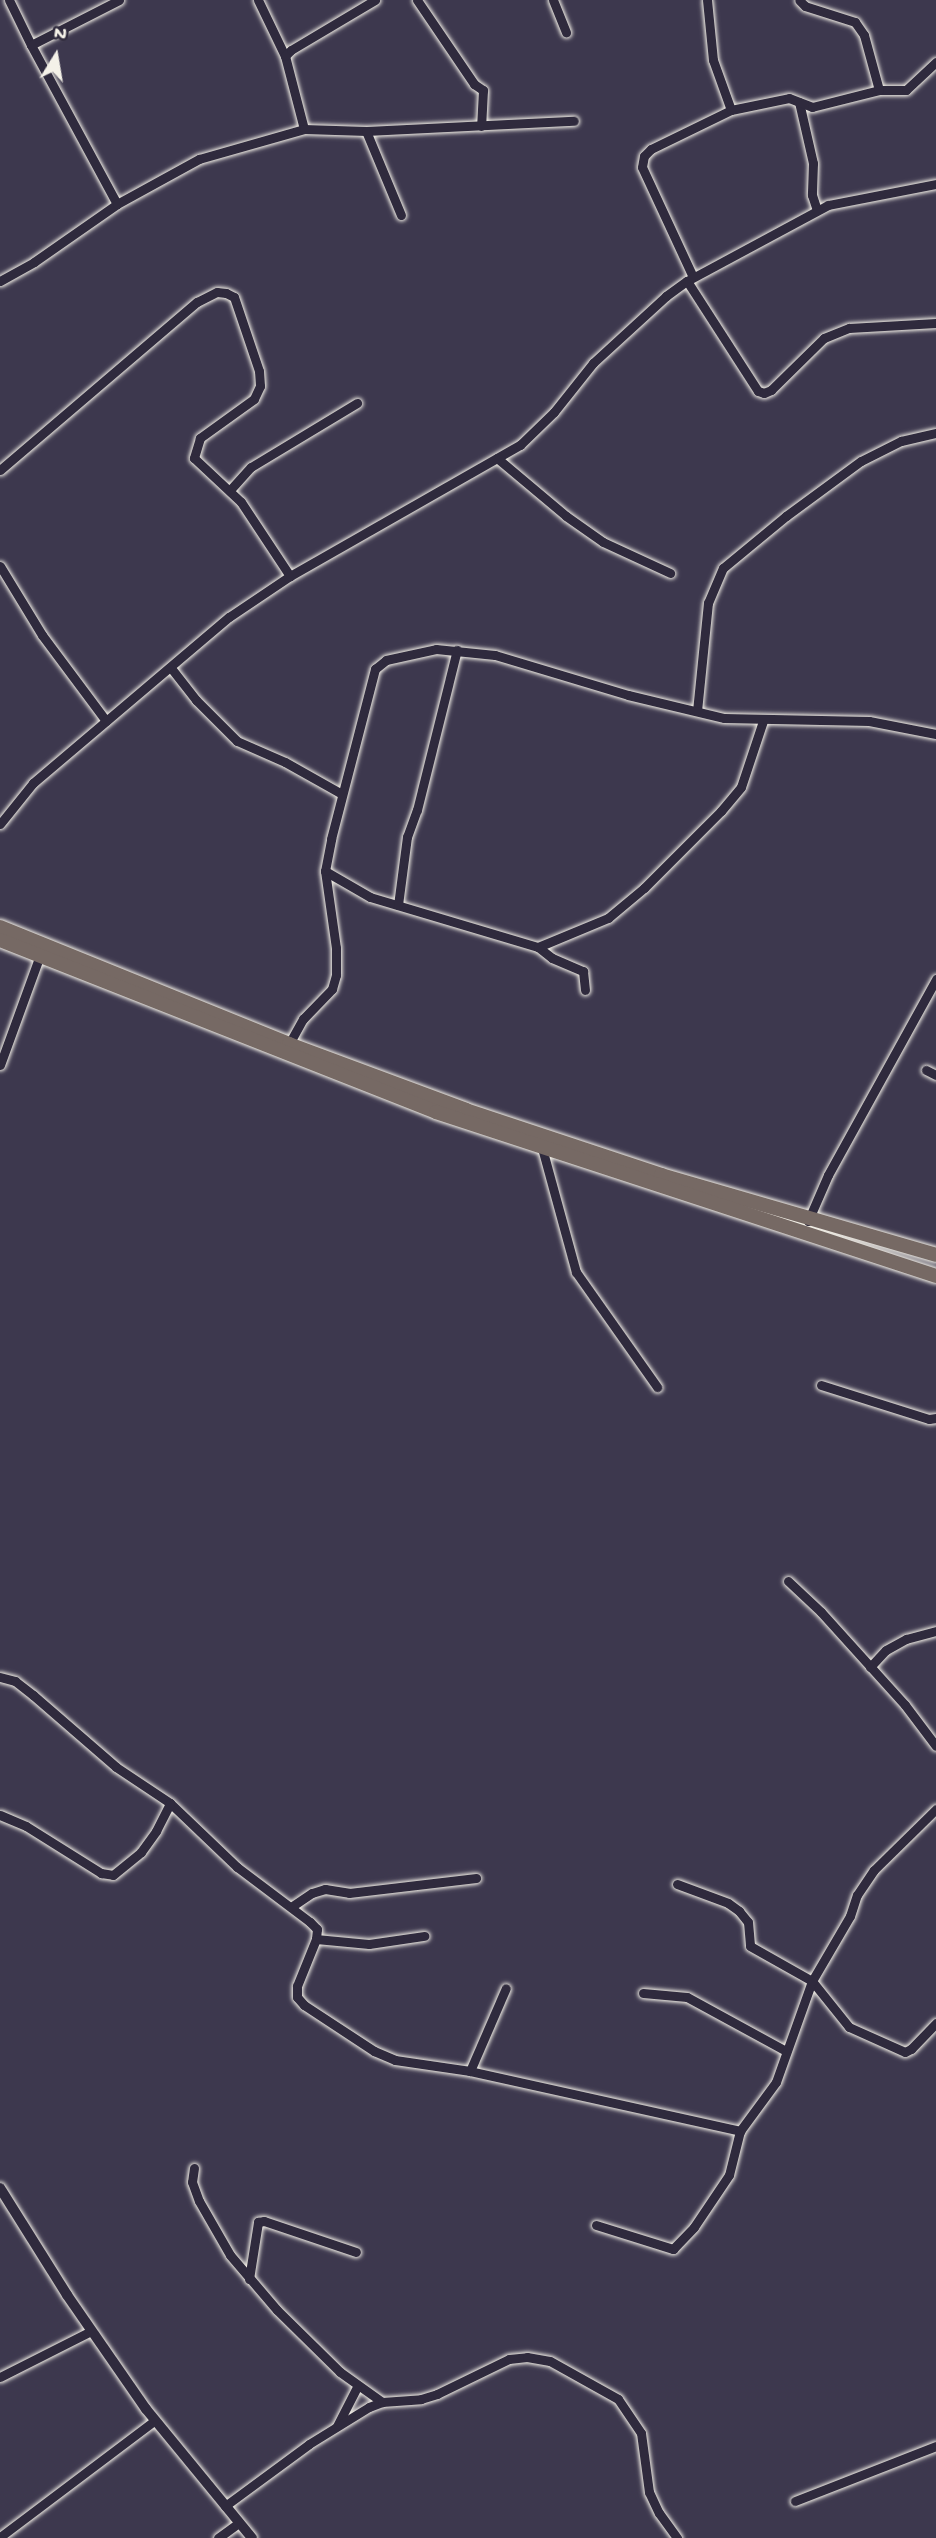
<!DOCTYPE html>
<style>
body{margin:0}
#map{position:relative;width:936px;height:2538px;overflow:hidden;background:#3d384e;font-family:"Gochi Hand",sans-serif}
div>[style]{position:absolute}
.roads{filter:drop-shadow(0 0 2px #f4f1e8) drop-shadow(0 0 2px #f4f1e8)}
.minor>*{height:9px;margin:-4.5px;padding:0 4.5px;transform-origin:4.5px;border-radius:4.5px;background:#2f2a3d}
.tertiary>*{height:10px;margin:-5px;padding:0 5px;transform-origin:5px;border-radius:5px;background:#2f2a3d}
.primary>*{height:14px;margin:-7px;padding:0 7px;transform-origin:7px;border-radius:7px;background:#766964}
span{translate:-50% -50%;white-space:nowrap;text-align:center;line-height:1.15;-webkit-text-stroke:5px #2f2a3d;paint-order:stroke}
.north{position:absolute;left:21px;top:21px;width:70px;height:70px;-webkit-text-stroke:5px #2f2a3d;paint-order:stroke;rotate:11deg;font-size:19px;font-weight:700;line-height:28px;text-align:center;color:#f4f1e8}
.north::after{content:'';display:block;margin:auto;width:24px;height:32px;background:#f4f1e8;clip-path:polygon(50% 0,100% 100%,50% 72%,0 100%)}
</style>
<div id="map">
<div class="roads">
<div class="minor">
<div style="left:9px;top:0;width:50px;rotate:63.9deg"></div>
<div style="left:258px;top:0;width:62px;rotate:64.3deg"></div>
<div style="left:285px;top:56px;width:75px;rotate:75.4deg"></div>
<div style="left:417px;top:0;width:102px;rotate:55.8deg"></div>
<div style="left:474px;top:84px;width:11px;rotate:34deg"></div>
<div style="left:483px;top:90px;width:36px;rotate:93deg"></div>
<div style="left:553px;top:0;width:35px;rotate:68deg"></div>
<div style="left:707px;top:0;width:60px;rotate:84.3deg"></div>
<div style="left:713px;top:60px;width:53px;rotate:70.2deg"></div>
<div style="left:285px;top:56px;width:8px;rotate:-45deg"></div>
<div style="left:291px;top:50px;width:98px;rotate:-30.8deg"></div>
<div style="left:879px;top:90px;width:27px"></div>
<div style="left:906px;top:90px;width:41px;rotate:-43deg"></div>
<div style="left:799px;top:102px;width:63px;rotate:77.1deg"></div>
<div style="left:813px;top:163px;width:32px;rotate:92deg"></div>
<div style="left:812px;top:195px;width:16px;rotate:72deg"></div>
<div style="left:366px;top:131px;width:208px;rotate:-2.8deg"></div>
<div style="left:117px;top:204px;width:181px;rotate:-118.4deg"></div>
<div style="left:31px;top:45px;width:99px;rotate:-27.1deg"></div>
<div style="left:693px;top:277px;width:121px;rotate:-114.9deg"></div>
<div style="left:642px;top:167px;width:11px;rotate:-80deg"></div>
<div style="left:644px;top:156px;width:10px;rotate:-45deg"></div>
<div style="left:651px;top:149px;width:89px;rotate:-26deg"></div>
<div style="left:731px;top:110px;width:59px;rotate:-11.7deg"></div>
<div style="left:789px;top:98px;width:25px;rotate:21deg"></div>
<div style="left:812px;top:107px;width:69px;rotate:-14.2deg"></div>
<div style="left:879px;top:90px;width:57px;rotate:-105.3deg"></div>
<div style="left:864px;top:35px;width:16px;rotate:-125deg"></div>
<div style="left:855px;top:22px;width:52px;rotate:-162.3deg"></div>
<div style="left:805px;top:6px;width:8px;rotate:-135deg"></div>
<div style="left:0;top:281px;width:39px;rotate:-29deg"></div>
<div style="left:34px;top:262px;width:101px;rotate:-34.9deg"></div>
<div style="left:117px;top:204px;width:94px;rotate:-28.8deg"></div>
<div style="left:199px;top:159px;width:109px;rotate:-15.9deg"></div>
<div style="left:304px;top:129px;width:62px;rotate:1.8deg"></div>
<div style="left:366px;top:131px;width:91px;rotate:67.4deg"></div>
<div style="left:687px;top:281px;width:131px;rotate:57.2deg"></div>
<div style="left:758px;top:391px;width:6px;rotate:18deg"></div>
<div style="left:764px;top:393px;width:8px;rotate:-23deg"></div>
<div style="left:771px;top:390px;width:74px;rotate:-44.5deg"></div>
<div style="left:824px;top:338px;width:27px;rotate:-22deg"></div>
<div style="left:849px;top:328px;width:87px;rotate:-3.3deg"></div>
<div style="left:497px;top:458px;width:90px;rotate:40deg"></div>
<div style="left:566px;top:516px;width:45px;rotate:35.1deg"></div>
<div style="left:603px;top:542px;width:74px;rotate:24.8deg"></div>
<div style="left:0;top:470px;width:259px;rotate:-40.5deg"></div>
<div style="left:197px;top:302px;width:22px;rotate:-27deg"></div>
<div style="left:217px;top:292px;width:9px;rotate:6deg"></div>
<div style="left:226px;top:293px;width:9px;rotate:27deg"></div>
<div style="left:234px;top:297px;width:78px;rotate:71.3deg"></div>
<div style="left:259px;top:371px;width:15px;rotate:86deg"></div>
<div style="left:260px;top:386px;width:14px;rotate:115deg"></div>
<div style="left:254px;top:399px;width:67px;rotate:144.2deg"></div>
<div style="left:200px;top:438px;width:21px;rotate:107deg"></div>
<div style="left:194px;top:458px;width:64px;rotate:43.1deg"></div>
<div style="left:241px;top:502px;width:89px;rotate:56.5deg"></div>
<div style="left:230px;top:490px;width:31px;rotate:-48deg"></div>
<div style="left:251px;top:467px;width:124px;rotate:-31.1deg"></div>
<div style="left:0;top:566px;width:81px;rotate:58.7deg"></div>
<div style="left:42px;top:635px;width:107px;rotate:53.3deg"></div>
<div style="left:171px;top:668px;width:41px;rotate:52deg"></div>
<div style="left:196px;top:700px;width:58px;rotate:45deg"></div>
<div style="left:237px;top:741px;width:52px;rotate:23.6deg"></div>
<div style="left:285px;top:762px;width:65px;rotate:29.3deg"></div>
<div style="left:697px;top:711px;width:109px;rotate:-84.2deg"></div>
<div style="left:708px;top:603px;width:38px;rotate:-67deg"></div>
<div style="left:723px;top:568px;width:82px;rotate:-39.5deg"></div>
<div style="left:786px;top:516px;width:93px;rotate:-36.3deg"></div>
<div style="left:861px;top:461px;width:45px;rotate:-26.6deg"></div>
<div style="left:901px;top:441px;width:36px;rotate:-13deg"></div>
<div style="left:0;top:824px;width:53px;rotate:-51.2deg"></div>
<div style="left:33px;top:783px;width:257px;rotate:-40.3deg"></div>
<div style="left:229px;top:617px;width:73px;rotate:-33.9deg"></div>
<div style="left:290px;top:576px;width:265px;rotate:-29.7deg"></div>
<div style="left:520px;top:445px;width:47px;rotate:-44.1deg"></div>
<div style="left:554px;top:412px;width:63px;rotate:-51.5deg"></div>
<div style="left:593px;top:363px;width:99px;rotate:-42.5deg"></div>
<div style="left:666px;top:296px;width:26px;rotate:-36deg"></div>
<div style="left:687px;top:281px;width:160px;rotate:-28.3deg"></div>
<div style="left:828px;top:205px;width:110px;rotate:-11deg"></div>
<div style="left:325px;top:871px;width:52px;rotate:30deg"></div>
<div style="left:370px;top:897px;width:175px;rotate:16.6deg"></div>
<div style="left:538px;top:947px;width:18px;rotate:38deg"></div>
<div style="left:552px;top:958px;width:34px;rotate:23deg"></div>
<div style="left:583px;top:971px;width:19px;rotate:84deg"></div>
<div style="left:398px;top:905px;width:69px;rotate:-82.5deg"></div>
<div style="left:407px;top:837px;width:29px;rotate:-70deg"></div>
<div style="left:417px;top:810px;width:165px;rotate:-76deg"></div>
<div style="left:538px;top:947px;width:76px;rotate:-22.5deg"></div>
<div style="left:608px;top:918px;width:47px;rotate:-39.8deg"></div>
<div style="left:644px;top:888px;width:109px;rotate:-45deg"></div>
<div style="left:721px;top:811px;width:31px;rotate:-50deg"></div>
<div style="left:741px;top:787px;width:70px;rotate:-71.6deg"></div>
<div style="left:289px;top:1044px;width:29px;rotate:-61deg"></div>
<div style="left:303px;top:1019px;width:42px;rotate:-46deg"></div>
<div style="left:332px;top:989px;width:15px;rotate:-74deg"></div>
<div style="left:336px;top:975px;width:27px;rotate:-90deg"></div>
<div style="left:336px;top:948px;width:78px;rotate:-98.1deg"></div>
<div style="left:325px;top:871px;width:33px;rotate:-79deg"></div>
<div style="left:331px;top:839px;width:176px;rotate:-75.5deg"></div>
<div style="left:375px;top:669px;width:14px;rotate:-39deg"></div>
<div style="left:386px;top:660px;width:51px;rotate:-12.4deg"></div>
<div style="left:436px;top:649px;width:59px;rotate:5.8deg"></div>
<div style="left:495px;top:655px;width:139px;rotate:16.7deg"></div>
<div style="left:628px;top:695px;width:99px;rotate:13.5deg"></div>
<div style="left:724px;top:718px;width:145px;rotate:1.2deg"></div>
<div style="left:869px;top:721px;width:68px;rotate:11deg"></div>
<div style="left:0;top:1065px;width:117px;rotate:-70deg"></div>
<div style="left:926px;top:1070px;width:11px;rotate:27deg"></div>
<div style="left:542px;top:1148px;width:129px;rotate:74.7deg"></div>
<div style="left:576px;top:1272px;width:141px;rotate:54.8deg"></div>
<div style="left:808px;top:1221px;width:50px;rotate:-66.5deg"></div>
<div style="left:828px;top:1175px;width:224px;rotate:-61.1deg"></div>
<div style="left:821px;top:1385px;width:113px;rotate:17.5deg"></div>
<div style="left:929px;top:1419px;width:7px;rotate:-8deg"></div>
<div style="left:788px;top:1581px;width:45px;rotate:43.2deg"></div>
<div style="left:821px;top:1612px;width:125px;rotate:47.9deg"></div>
<div style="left:905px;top:1705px;width:51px;rotate:52.9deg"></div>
<div style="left:870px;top:1667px;width:23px;rotate:-47deg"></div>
<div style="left:886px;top:1650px;width:23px;rotate:-29deg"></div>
<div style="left:906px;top:1639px;width:31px;rotate:-15deg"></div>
<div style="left:0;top:1677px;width:16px;rotate:15deg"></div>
<div style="left:15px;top:1681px;width:23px;rotate:38deg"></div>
<div style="left:33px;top:1695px;width:110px;rotate:40.9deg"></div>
<div style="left:116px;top:1767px;width:65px;rotate:33.7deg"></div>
<div style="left:170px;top:1803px;width:93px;rotate:43.7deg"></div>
<div style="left:237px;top:1867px;width:91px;rotate:37deg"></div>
<div style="left:310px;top:1922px;width:10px;rotate:45deg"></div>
<div style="left:317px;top:1929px;width:10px;rotate:96deg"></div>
<div style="left:316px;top:1939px;width:51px;rotate:112deg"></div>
<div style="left:297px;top:1986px;width:11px;rotate:90deg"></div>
<div style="left:297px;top:1997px;width:11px;rotate:49deg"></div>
<div style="left:304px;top:2005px;width:84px;rotate:33.3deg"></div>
<div style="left:374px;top:2051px;width:23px;rotate:23deg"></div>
<div style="left:395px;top:2060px;width:76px;rotate:8.3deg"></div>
<div style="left:470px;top:2071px;width:277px;rotate:12.5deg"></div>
<div style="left:0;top:1815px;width:28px;rotate:23deg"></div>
<div style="left:26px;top:1826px;width:89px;rotate:32.1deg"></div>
<div style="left:101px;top:1873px;width:12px;rotate:9deg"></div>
<div style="left:113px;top:1875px;width:36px;rotate:-39deg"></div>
<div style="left:141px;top:1852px;width:26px;rotate:-54deg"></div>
<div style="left:156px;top:1831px;width:31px;rotate:-63deg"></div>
<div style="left:677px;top:1884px;width:54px;rotate:20.4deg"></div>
<div style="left:728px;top:1903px;width:14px;rotate:36deg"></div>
<div style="left:739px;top:1911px;width:14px;rotate:51deg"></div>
<div style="left:748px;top:1922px;width:24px;rotate:85deg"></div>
<div style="left:750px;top:1946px;width:71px;rotate:29.4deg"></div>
<div style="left:812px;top:1981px;width:59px;rotate:51.2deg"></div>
<div style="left:849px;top:2027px;width:61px;rotate:24.1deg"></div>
<div style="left:905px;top:2052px;width:7px;rotate:-27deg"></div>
<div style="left:911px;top:2049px;width:36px;rotate:-46deg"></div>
<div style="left:291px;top:1907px;width:25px;rotate:-34deg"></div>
<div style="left:312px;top:1893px;width:14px;rotate:-17deg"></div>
<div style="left:325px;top:1889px;width:24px;rotate:9deg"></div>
<div style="left:349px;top:1893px;width:128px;rotate:-6.7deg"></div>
<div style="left:316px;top:1939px;width:53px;rotate:5.4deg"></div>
<div style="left:369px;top:1944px;width:56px;rotate:-8.3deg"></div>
<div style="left:643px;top:1993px;width:44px;rotate:5.2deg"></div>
<div style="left:687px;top:1997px;width:113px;rotate:28.6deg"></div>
<div style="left:470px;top:2071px;width:90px;rotate:-66.6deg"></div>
<div style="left:194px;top:2168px;width:14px;rotate:98deg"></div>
<div style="left:192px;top:2182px;width:20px;rotate:70deg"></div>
<div style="left:199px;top:2201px;width:62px;rotate:60.1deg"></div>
<div style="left:230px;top:2255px;width:72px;rotate:49.5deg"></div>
<div style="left:277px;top:2310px;width:88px;rotate:44.5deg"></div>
<div style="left:340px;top:2372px;width:52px;rotate:35.5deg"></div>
<div style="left:596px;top:2225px;width:81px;rotate:17.3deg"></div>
<div style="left:673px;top:2249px;width:30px;rotate:-46deg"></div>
<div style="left:694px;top:2227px;width:63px;rotate:-56.1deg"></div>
<div style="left:729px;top:2175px;width:45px;rotate:-76deg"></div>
<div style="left:740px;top:2131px;width:61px;rotate:-53.7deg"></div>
<div style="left:776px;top:2082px;width:107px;rotate:-70.4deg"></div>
<div style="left:812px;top:1981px;width:75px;rotate:-59.7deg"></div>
<div style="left:850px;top:1916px;width:22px;rotate:-72deg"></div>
<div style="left:857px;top:1895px;width:30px;rotate:-56deg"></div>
<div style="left:874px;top:1870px;width:87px;rotate:-44.5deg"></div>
<div style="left:249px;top:2279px;width:58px;rotate:-81deg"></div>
<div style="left:258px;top:2222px;width:6px;rotate:-9deg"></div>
<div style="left:264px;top:2221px;width:97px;rotate:18.6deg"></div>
<div style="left:0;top:2377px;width:102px;rotate:-26.8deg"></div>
<div style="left:337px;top:2426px;width:44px;rotate:-62.9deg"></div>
<div style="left:795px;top:2501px;width:151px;rotate:-21.3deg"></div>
<div style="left:225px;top:2506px;width:104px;rotate:-36.4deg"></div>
<div style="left:309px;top:2444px;width:70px;rotate:-31.7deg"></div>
<div style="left:369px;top:2407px;width:14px;rotate:-21deg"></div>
<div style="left:382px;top:2402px;width:39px;rotate:-4deg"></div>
<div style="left:421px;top:2399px;width:17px;rotate:-17deg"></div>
<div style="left:437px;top:2394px;width:80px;rotate:-25.9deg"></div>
<div style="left:509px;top:2359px;width:18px;rotate:-6deg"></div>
<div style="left:527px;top:2357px;width:23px;rotate:10deg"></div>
<div style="left:550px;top:2361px;width:78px;rotate:29.2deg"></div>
<div style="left:618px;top:2399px;width:41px;rotate:55.9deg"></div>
<div style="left:641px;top:2433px;width:60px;rotate:82.3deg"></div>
<div style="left:649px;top:2492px;width:23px;rotate:65deg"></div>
<div style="left:659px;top:2513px;width:31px;rotate:54deg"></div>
<div style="left:0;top:2537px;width:194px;rotate:-37deg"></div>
<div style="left:218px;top:2538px;width:26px;rotate:-36deg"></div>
</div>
<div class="tertiary">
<div style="left:0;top:2188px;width:126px;rotate:57.9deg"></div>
<div style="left:67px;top:2295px;width:139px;rotate:55.3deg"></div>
<div style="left:146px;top:2409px;width:167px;rotate:50.6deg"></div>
</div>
<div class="primary">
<div style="left:0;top:927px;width:312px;rotate:22deg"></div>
<div style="left:289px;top:1044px;width:189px;rotate:20.4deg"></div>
<div style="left:466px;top:1110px;width:206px;rotate:18.4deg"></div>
<div style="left:661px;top:1175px;width:286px;rotate:16.2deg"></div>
<div style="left:0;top:940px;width:469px;rotate:21.5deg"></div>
<div style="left:436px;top:1112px;width:526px;rotate:18.16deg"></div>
</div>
</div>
<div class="north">N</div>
</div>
